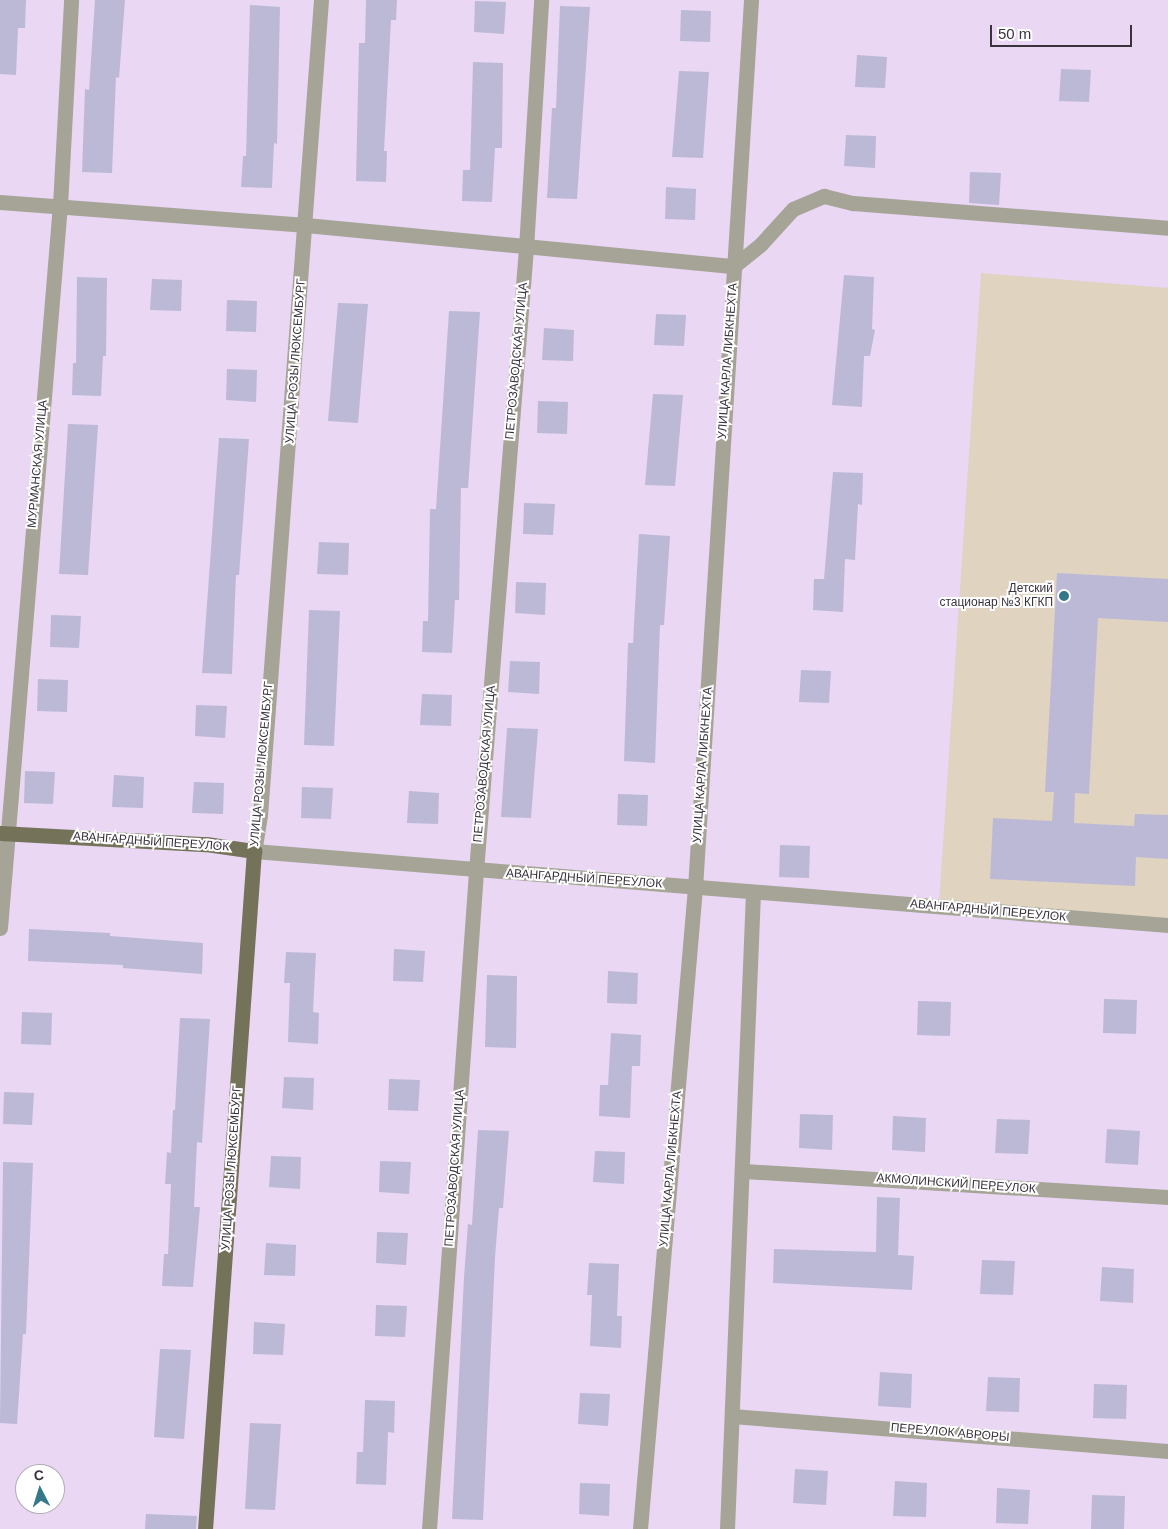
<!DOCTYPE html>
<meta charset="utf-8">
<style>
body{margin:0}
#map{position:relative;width:1168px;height:1529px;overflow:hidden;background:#e9d7f4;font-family:Arial,sans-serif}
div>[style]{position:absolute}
.medical>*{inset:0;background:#e0d3c0}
.building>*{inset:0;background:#bcb9d7}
.minor>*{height:15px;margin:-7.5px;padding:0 7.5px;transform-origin:7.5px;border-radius:7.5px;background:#a5a496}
.major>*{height:15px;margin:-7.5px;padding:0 7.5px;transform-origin:7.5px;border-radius:7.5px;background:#75725a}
.dots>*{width:14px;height:14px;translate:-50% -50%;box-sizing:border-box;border:2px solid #fff;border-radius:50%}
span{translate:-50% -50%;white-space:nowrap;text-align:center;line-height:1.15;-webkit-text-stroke:4px #fff;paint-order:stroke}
.street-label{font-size:12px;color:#3a333e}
.poi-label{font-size:12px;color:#3a333e}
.right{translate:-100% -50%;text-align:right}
.north{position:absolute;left:15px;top:1464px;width:50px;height:50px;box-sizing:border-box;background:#fff;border:1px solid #b0adb2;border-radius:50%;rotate:355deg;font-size:14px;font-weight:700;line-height:20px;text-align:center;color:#3a333e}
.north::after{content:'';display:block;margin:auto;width:18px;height:22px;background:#357889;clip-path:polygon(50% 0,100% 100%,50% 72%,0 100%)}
.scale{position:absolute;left:990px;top:25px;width:142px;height:22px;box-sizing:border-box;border:2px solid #3a333e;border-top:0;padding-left:6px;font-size:15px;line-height:18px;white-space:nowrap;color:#3a333e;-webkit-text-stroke:4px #fff;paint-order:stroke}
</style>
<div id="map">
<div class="medical">
<div style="clip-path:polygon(981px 273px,1168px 288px,1168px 920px,939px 905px)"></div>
</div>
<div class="building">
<div style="clip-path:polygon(0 0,26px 0,25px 28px,18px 28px,16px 75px,0 74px)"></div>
<div style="clip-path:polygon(95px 0,125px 0,119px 78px,116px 77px,112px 173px,82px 172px,85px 89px,89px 90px)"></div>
<div style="clip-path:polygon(366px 0,397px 0,396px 20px,391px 20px,384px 151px,387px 151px,386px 182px,356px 181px,359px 43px,365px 43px)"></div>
<div style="clip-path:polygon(475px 1px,506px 2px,504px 34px,474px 32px)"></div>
<div style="clip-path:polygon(250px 5px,280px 7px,277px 144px,274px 143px,272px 188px,241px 187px,243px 156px,246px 156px)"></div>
<div style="clip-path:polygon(560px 6px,590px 7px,577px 199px,547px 198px,552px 108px,556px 108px)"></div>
<div style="clip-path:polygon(681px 10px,711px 11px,710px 42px,680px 41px)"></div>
<div style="clip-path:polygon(857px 55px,887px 57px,885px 88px,855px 87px)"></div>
<div style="clip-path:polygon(473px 62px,503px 63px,502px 148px,495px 148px,492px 202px,462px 201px,463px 170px,470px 170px)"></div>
<div style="clip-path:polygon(1061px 69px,1091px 70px,1089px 102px,1059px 101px)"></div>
<div style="clip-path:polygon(679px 71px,709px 72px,703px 158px,672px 157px)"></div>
<div style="clip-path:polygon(846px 135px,876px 136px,875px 168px,844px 166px)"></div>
<div style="clip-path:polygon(970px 172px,1001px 173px,999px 205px,969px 203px)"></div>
<div style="clip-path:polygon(666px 187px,696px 189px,695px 220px,665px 219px)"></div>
<div style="clip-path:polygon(844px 275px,874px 277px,872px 329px,875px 330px,870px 356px,864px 356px,862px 407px,832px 405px)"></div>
<div style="clip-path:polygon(77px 277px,107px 278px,106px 356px,103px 356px,101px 396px,72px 395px,73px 363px,76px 363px)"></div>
<div style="clip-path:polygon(152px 279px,182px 280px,181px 311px,150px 310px)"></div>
<div style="clip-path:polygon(227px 300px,257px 301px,256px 332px,226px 331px)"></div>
<div style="clip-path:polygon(338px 303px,368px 304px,358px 423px,328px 421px)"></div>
<div style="clip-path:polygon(449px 311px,480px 312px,468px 488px,461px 488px,459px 600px,455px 600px,452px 653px,422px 652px,423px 621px,428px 621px,430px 509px,436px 509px)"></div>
<div style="clip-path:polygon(656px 314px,686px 315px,684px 346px,654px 345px)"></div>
<div style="clip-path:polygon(544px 328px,574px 330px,573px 361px,542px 360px)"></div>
<div style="clip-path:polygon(227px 369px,257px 370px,256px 402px,226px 400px)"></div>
<div style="clip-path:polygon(653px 394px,683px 395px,675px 486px,645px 485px)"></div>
<div style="clip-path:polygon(538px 401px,568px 402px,567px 434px,537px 433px)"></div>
<div style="clip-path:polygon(68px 424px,98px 425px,88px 575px,59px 574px)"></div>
<div style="clip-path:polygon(219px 438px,249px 439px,239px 575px,236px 575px,232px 674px,202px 673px)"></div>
<div style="clip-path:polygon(833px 472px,863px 473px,862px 505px,858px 504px,855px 560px,845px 559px,843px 612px,813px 610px,814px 579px,824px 579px)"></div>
<div style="clip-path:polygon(524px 503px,555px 504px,553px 535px,523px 534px)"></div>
<div style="clip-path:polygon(639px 534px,670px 536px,664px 625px,660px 625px,655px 763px,624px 761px,628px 643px,633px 643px)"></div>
<div style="clip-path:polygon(319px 542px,349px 543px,348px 575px,317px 574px)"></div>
<div style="clip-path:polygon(1057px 573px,1168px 579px,1168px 622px,1098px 618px,1089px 794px,1075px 793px,1074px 823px,1134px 826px,1135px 814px,1168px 815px,1168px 859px,1136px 857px,1135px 886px,990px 879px,993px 818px,1052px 821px,1054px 792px,1045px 792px)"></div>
<div style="clip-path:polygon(516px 582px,546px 583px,545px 615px,515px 613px)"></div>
<div style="clip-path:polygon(309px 610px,340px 611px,334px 746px,304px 745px)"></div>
<div style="clip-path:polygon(51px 615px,81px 616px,79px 648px,50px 647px)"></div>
<div style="clip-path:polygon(510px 661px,540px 662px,539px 694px,508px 692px)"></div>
<div style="clip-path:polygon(801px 670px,831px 671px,829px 703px,799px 702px)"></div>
<div style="clip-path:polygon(38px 679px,68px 680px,67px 712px,37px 711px)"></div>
<div style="clip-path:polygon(422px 694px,452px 695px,451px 726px,420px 725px)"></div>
<div style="clip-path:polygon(196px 705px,227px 706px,225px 738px,195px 736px)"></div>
<div style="clip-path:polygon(507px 728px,538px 729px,531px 818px,501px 817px)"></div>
<div style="clip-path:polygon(25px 771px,55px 772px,53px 804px,24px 803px)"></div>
<div style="clip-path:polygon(114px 775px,144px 777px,143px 808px,112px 807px)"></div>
<div style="clip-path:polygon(194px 782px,224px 783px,223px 814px,192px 813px)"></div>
<div style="clip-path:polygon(302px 787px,333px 788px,331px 819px,301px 818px)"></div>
<div style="clip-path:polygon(409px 791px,439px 793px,438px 824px,407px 823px)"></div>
<div style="clip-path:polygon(618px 794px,648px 795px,647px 826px,617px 825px)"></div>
<div style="clip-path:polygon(780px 845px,810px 846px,809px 878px,779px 877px)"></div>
<div style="clip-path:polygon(29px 929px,110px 933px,110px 936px,203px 943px,202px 974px,123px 968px,123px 965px,28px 961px)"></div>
<div style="clip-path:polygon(394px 949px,425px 951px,423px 982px,393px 981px)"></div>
<div style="clip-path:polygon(286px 952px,316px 953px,313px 1012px,319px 1013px,318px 1044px,288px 1042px,290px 983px,284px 983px)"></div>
<div style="clip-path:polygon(608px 971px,638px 973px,637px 1004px,607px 1003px)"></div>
<div style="clip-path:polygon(487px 975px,517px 976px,516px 1048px,485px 1047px)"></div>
<div style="clip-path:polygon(1104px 999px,1137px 1000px,1136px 1034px,1103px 1033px)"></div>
<div style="clip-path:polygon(918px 1001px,951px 1002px,950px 1036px,917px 1035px)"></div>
<div style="clip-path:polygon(22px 1012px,52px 1013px,51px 1045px,21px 1044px)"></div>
<div style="clip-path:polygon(180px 1018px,210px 1019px,202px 1143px,197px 1142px,194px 1207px,200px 1207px,193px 1287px,162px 1286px,164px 1254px,168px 1254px,171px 1184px,165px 1184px,167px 1152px,171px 1153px,173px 1110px,175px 1110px)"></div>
<div style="clip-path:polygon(611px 1033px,641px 1035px,640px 1066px,632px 1066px,630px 1118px,599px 1116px,600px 1085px,608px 1085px)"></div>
<div style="clip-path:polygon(284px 1077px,314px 1078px,313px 1110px,282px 1108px)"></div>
<div style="clip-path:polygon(389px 1079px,420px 1080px,418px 1111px,388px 1110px)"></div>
<div style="clip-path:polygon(4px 1092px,34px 1093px,32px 1125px,3px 1124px)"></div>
<div style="clip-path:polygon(800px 1114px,833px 1115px,832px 1150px,799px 1148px)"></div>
<div style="clip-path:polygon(893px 1116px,926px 1118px,925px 1152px,892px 1150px)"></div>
<div style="clip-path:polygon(997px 1119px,1030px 1120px,1028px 1154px,995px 1153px)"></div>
<div style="clip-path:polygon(1107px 1129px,1140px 1131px,1138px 1165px,1105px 1163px)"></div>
<div style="clip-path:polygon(478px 1130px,509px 1131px,503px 1208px,499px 1208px,495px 1257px,483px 1520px,452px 1519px,464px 1277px,468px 1224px,472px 1225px)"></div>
<div style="clip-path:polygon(595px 1151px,625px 1152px,624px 1184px,593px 1182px)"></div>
<div style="clip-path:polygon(271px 1156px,301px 1157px,300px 1189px,269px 1187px)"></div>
<div style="clip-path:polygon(380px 1161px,411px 1162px,409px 1194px,379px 1192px)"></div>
<div style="clip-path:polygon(3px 1162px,33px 1163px,26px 1334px,23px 1334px,17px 1424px,0 1423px)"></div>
<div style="clip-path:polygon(877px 1197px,900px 1198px,898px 1255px,914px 1256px,912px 1290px,773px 1283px,774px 1249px,876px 1252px)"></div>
<div style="clip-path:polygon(377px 1232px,408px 1233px,406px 1265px,376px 1263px)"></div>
<div style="clip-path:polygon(266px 1243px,296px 1245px,295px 1276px,264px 1275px)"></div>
<div style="clip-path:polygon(982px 1260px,1015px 1261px,1013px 1295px,980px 1294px)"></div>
<div style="clip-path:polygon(589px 1263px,619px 1264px,617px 1316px,622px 1316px,621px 1348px,590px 1346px,592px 1295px,587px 1295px)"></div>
<div style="clip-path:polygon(1102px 1267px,1134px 1269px,1133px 1303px,1100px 1301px)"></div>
<div style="clip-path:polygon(376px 1305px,407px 1306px,405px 1337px,375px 1336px)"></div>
<div style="clip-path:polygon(254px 1322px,285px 1324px,283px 1355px,253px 1354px)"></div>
<div style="clip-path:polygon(160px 1349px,191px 1350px,184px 1439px,154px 1437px)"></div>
<div style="clip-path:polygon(880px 1372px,912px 1374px,911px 1408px,878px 1406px)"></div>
<div style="clip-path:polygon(988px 1377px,1020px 1378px,1019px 1412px,986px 1411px)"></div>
<div style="clip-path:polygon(1094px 1384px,1127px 1385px,1126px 1419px,1093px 1418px)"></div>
<div style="clip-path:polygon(580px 1393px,610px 1394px,608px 1426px,578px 1424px)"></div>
<div style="clip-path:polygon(365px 1400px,395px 1401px,394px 1433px,388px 1432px,386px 1485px,356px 1484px,357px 1452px,363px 1452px)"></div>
<div style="clip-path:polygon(250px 1423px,281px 1424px,275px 1510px,245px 1509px)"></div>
<div style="clip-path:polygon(795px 1469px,828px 1471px,826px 1505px,793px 1503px)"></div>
<div style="clip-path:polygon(895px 1481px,927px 1483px,926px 1517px,893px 1516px)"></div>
<div style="clip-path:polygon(580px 1483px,610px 1484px,609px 1516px,579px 1514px)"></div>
<div style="clip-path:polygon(997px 1488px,1030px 1490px,1028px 1524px,996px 1523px)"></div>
<div style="clip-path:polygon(1092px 1495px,1125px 1496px,1124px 1529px,1091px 1529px)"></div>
<div style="clip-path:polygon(146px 1514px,197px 1516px,196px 1529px,145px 1529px)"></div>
</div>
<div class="minor">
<div style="left:321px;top:0;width:817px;rotate:94.28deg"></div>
<div style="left:260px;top:815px;width:36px;rotate:99deg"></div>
<div style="left:254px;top:851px;width:917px;rotate:4.63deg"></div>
<div style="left:0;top:202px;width:307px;rotate:4.3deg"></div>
<div style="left:306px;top:225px;width:430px;rotate:5.5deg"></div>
<div style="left:734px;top:266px;width:35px;rotate:-39deg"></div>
<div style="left:761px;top:244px;width:47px;rotate:-47.6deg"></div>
<div style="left:793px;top:209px;width:34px;rotate:-23deg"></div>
<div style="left:824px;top:196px;width:30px;rotate:14deg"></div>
<div style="left:853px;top:203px;width:316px;rotate:4.5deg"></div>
<div style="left:0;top:928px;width:725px;rotate:-85.26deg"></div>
<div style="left:60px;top:205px;width:205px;rotate:-86.9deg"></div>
<div style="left:744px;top:1171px;width:425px;rotate:3.5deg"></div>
<div style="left:732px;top:1416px;width:437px;rotate:4.6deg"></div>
<div style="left:429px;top:1529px;width:660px;rotate:-85.91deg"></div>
<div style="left:476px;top:871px;width:625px;rotate:-85.41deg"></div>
<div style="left:526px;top:248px;width:248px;rotate:-86.5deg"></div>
<div style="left:640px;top:1529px;width:643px;rotate:-85.1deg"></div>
<div style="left:695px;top:888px;width:890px;rotate:-86.39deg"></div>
<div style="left:727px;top:1529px;width:637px;rotate:-87.66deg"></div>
</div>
<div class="major">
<div style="left:0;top:833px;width:206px;rotate:3.1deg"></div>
<div style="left:206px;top:844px;width:49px;rotate:8.3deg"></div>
<div style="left:254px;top:851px;width:680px;rotate:94.13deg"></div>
</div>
<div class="dots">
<div style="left:1064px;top:596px;background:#357889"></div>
</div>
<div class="street-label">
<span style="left:296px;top:361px;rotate:-86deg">УЛИЦА РОЗЫ ЛЮКСЕМБУРГ</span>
<span style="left:517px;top:361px;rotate:-85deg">ПЕТРОЗАВОДСКАЯ УЛИЦА</span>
<span style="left:728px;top:361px;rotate:-86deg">УЛИЦА КАРЛА ЛИБКНЕХТА</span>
<span style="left:38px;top:464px;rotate:-85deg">МУРМАНСКАЯ УЛИЦА</span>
<span style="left:262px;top:764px;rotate:-85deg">УЛИЦА РОЗЫ ЛЮКСЕМБУРГ</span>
<span style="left:485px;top:764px;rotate:-85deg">ПЕТРОЗАВОДСКАЯ УЛИЦА</span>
<span style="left:703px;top:765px;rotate:-86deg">УЛИЦА КАРЛА ЛИБКНЕХТА</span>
<span style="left:151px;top:842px;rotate:4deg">АВАНГАРДНЫЙ ПЕРЕУЛОК</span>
<span style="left:584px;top:879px;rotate:4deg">АВАНГАРДНЫЙ ПЕРЕУЛОК</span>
<span style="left:988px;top:911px;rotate:5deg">АВАНГАРДНЫЙ ПЕРЕУЛОК</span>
<span style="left:232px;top:1168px;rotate:-86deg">УЛИЦА РОЗЫ ЛЮКСЕМБУРГ</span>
<span style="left:455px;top:1168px;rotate:-86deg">ПЕТРОЗАВОДСКАЯ УЛИЦА</span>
<span style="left:671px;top:1169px;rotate:-85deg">УЛИЦА КАРЛА ЛИБКНЕХТА</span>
<span style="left:956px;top:1184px;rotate:4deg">АКМОЛИНСКИЙ ПЕРЕУЛОК</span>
<span style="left:950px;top:1433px;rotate:5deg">ПЕРЕУЛОК АВРОРЫ</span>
</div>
<div class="poi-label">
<span class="right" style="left:1053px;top:596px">Детский<br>стационар №3 КГКП</span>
</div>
<div class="north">С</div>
<div class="scale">50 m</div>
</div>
